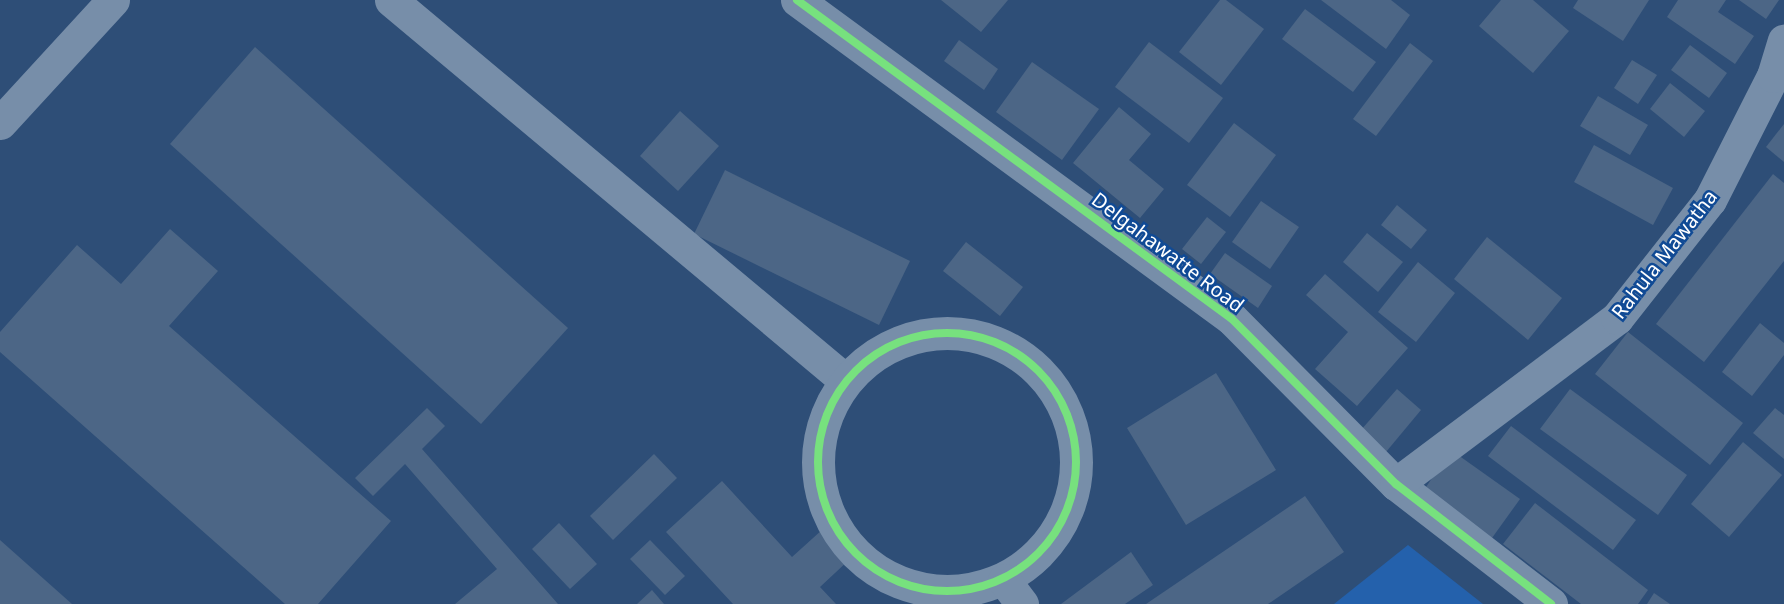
<!DOCTYPE html>
<style>
body{margin:0}
#map{position:relative;width:1784px;height:604px;overflow:hidden;background:#2e4e77;font-family:"Noto Sans",sans-serif}
div>[style]{position:absolute}
.green>*{inset:0;background:#2461ac}
.building>*{inset:0;background:#4c6686}
.minor>*{height:33px;margin:-16.5px;padding:0 16.5px;transform-origin:16.5px;border-radius:16.5px;background:#778ea9}
.minor>.ring{margin:-16.5px;padding:0;box-sizing:content-box;background:none;border:33px solid #778ea9;border-radius:50%}
.cycleway>*{height:8px;margin:-4px;padding:0 4px;transform-origin:4px;border-radius:4px;background:#77e17e}
.cycleway>.ring{margin:-4px;padding:0;box-sizing:content-box;background:none;border:8px solid #77e17e;border-radius:50%}
span{translate:-50% -50%;white-space:nowrap;text-align:center;line-height:1.15;-webkit-text-stroke:5px #104a95;paint-order:stroke}
.street-label{font-size:20px;color:#fff}
</style>
<div id="map">
<div class="green">
<div style="clip-path:polygon(1408px 545px,1483px 604px,1334px 604px)"></div>
</div>
<div class="building">
<div style="clip-path:polygon(941px 0,1008px 0,981px 32px)"></div>
<div style="clip-path:polygon(1220px 0,1226px 0,1264px 29px,1221px 85px,1179px 52px)"></div>
<div style="clip-path:polygon(1321px 0,1391px 0,1410px 15px,1386px 49px)"></div>
<div style="clip-path:polygon(1501px 0,1533px 0,1569px 31px,1533px 73px,1479px 26px)"></div>
<div style="clip-path:polygon(1578px 0,1649px 0,1623px 41px,1573px 8px)"></div>
<div style="clip-path:polygon(1678px 0,1726px 0,1718px 12px,1754px 36px,1735px 64px,1667px 17px)"></div>
<div style="clip-path:polygon(1739px 0,1779px 0,1766px 19px)"></div>
<div style="clip-path:polygon(1305px 9px,1376px 62px,1353px 92px,1282px 39px)"></div>
<div style="clip-path:polygon(959px 40px,998px 69px,984px 90px,944px 61px)"></div>
<div style="clip-path:polygon(1149px 42px,1223px 98px,1189px 143px,1115px 87px)"></div>
<div style="clip-path:polygon(1410px 43px,1433px 61px,1376px 136px,1353px 119px)"></div>
<div style="clip-path:polygon(1690px 45px,1727px 73px,1709px 98px,1671px 70px)"></div>
<div style="clip-path:polygon(255px 47px,568px 328px,481px 424px,170px 144px)"></div>
<div style="clip-path:polygon(1632px 60px,1657px 75px,1638px 104px,1614px 88px)"></div>
<div style="clip-path:polygon(1032px 62px,1099px 109px,1062px 160px,996px 112px)"></div>
<div style="clip-path:polygon(1670px 83px,1705px 111px,1684px 137px,1650px 109px)"></div>
<div style="clip-path:polygon(1598px 96px,1648px 125px,1630px 155px,1580px 126px)"></div>
<div style="clip-path:polygon(1119px 107px,1151px 134px,1129px 160px,1164px 189px,1140px 218px,1073px 163px)"></div>
<div style="clip-path:polygon(680px 111px,719px 146px,678px 191px,640px 156px)"></div>
<div style="clip-path:polygon(1234px 123px,1276px 155px,1230px 217px,1187px 185px)"></div>
<div style="clip-path:polygon(1784px 124px,1784px 162px,1766px 147px)"></div>
<div style="clip-path:polygon(1594px 145px,1673px 188px,1653px 225px,1574px 182px)"></div>
<div style="clip-path:polygon(725px 170px,910px 261px,879px 325px,694px 234px)"></div>
<div style="clip-path:polygon(1773px 174px,1784px 183px,1784px 261px,1704px 362px,1656px 324px)"></div>
<div style="clip-path:polygon(1261px 201px,1299px 227px,1270px 269px,1232px 242px)"></div>
<div style="clip-path:polygon(1397px 205px,1427px 230px,1411px 249px,1381px 225px)"></div>
<div style="clip-path:polygon(1207px 217px,1226px 232px,1201px 264px,1182px 249px)"></div>
<div style="clip-path:polygon(170px 229px,218px 271px,169px 326px,391px 521px,318px 604px,285px 604px,0 352px,0 332px,77px 245px,121px 284px)"></div>
<div style="clip-path:polygon(1367px 233px,1403px 262px,1378px 292px,1343px 262px)"></div>
<div style="clip-path:polygon(1487px 237px,1562px 298px,1528px 340px,1454px 279px)"></div>
<div style="clip-path:polygon(966px 242px,1023px 287px,1000px 316px,943px 271px)"></div>
<div style="clip-path:polygon(1225px 253px,1272px 286px,1258px 308px,1210px 274px)"></div>
<div style="clip-path:polygon(1418px 262px,1455px 293px,1416px 342px,1378px 312px)"></div>
<div style="clip-path:polygon(1325px 274px,1408px 348px,1357px 406px,1315px 369px,1348px 332px,1306px 295px)"></div>
<div style="clip-path:polygon(1760px 323px,1784px 343px,1784px 355px,1752px 396px,1722px 372px)"></div>
<div style="clip-path:polygon(1628px 332px,1743px 423px,1710px 465px,1595px 374px)"></div>
<div style="clip-path:polygon(1216px 373px,1276px 470px,1186px 525px,1127px 428px)"></div>
<div style="clip-path:polygon(1397px 389px,1421px 410px,1386px 452px,1361px 430px)"></div>
<div style="clip-path:polygon(1570px 389px,1687px 475px,1658px 515px,1540px 429px)"></div>
<div style="clip-path:polygon(427px 408px,445px 426px,422px 449px,558px 604px,455px 604px,497px 569px,405px 464px,373px 496px,355px 478px)"></div>
<div style="clip-path:polygon(1775px 408px,1784px 415px,1784px 459px,1753px 433px)"></div>
<div style="clip-path:polygon(1511px 426px,1636px 520px,1613px 550px,1488px 456px)"></div>
<div style="clip-path:polygon(1743px 442px,1782px 475px,1729px 537px,1691px 504px)"></div>
<div style="clip-path:polygon(1451px 450px,1520px 499px,1492px 538px,1424px 490px)"></div>
<div style="clip-path:polygon(654px 454px,677px 478px,613px 540px,590px 516px)"></div>
<div style="clip-path:polygon(722px 481px,792px 557px,823px 529px,850px 559px,820px 587px,836px 604px,733px 604px,666px 532px)"></div>
<div style="clip-path:polygon(1305px 496px,1344px 552px,1268px 604px,1146px 604px)"></div>
<div style="clip-path:polygon(1535px 503px,1648px 590px,1638px 604px,1581px 604px,1503px 544px)"></div>
<div style="clip-path:polygon(559px 523px,597px 564px,570px 589px,532px 549px)"></div>
<div style="clip-path:polygon(0 540px,72px 604px,0 604px)"></div>
<div style="clip-path:polygon(650px 540px,685px 576px,665px 595px,630px 559px)"></div>
<div style="clip-path:polygon(1131px 552px,1153px 585px,1125px 604px,1061px 604px)"></div>
<div style="clip-path:polygon(652px 590px,664px 604px,637px 604px)"></div>
<div style="clip-path:polygon(1654px 593px,1670px 604px,1647px 604px)"></div>
</div>
<div class="minor">
<div style="left:391px;top:0;width:592px;rotate:39.93deg"></div>
<div style="left:797px;top:0;width:539px;rotate:36.25deg"></div>
<div style="left:1232px;top:319px;width:233px;rotate:45.2deg"></div>
<div style="left:1396px;top:484px;width:196px;rotate:37.7deg"></div>
<div style="left:0;top:123px;width:167px;rotate:-47.4deg"></div>
<div class="ring" style="left:818px;top:333px;width:225px;height:225px"></div>
<div style="left:1396px;top:484px;width:276px;rotate:-36.9deg"></div>
<div style="left:1617px;top:318px;width:150px;rotate:-51.8deg"></div>
<div style="left:1710px;top:200px;width:139px;rotate:-63.1deg"></div>
<div style="left:1773px;top:76px;width:37px;rotate:-73deg"></div>
<div style="left:1004px;top:580px;width:30px;rotate:53deg"></div>
</div>
<div class="cycleway">
<div style="left:797px;top:0;width:539px;rotate:36.25deg"></div>
<div style="left:1232px;top:319px;width:233px;rotate:45.2deg"></div>
<div style="left:1396px;top:484px;width:196px;rotate:37.7deg"></div>
<div class="ring" style="left:818px;top:333px;width:250px;height:250px"></div>
</div>
<div class="street-label">
<span style="left:1168px;top:252px;rotate:37deg">Delgahawatte Road</span>
<span style="left:1664px;top:254px;rotate:-52deg">Rahula Mawatha</span>
</div>
</div>
